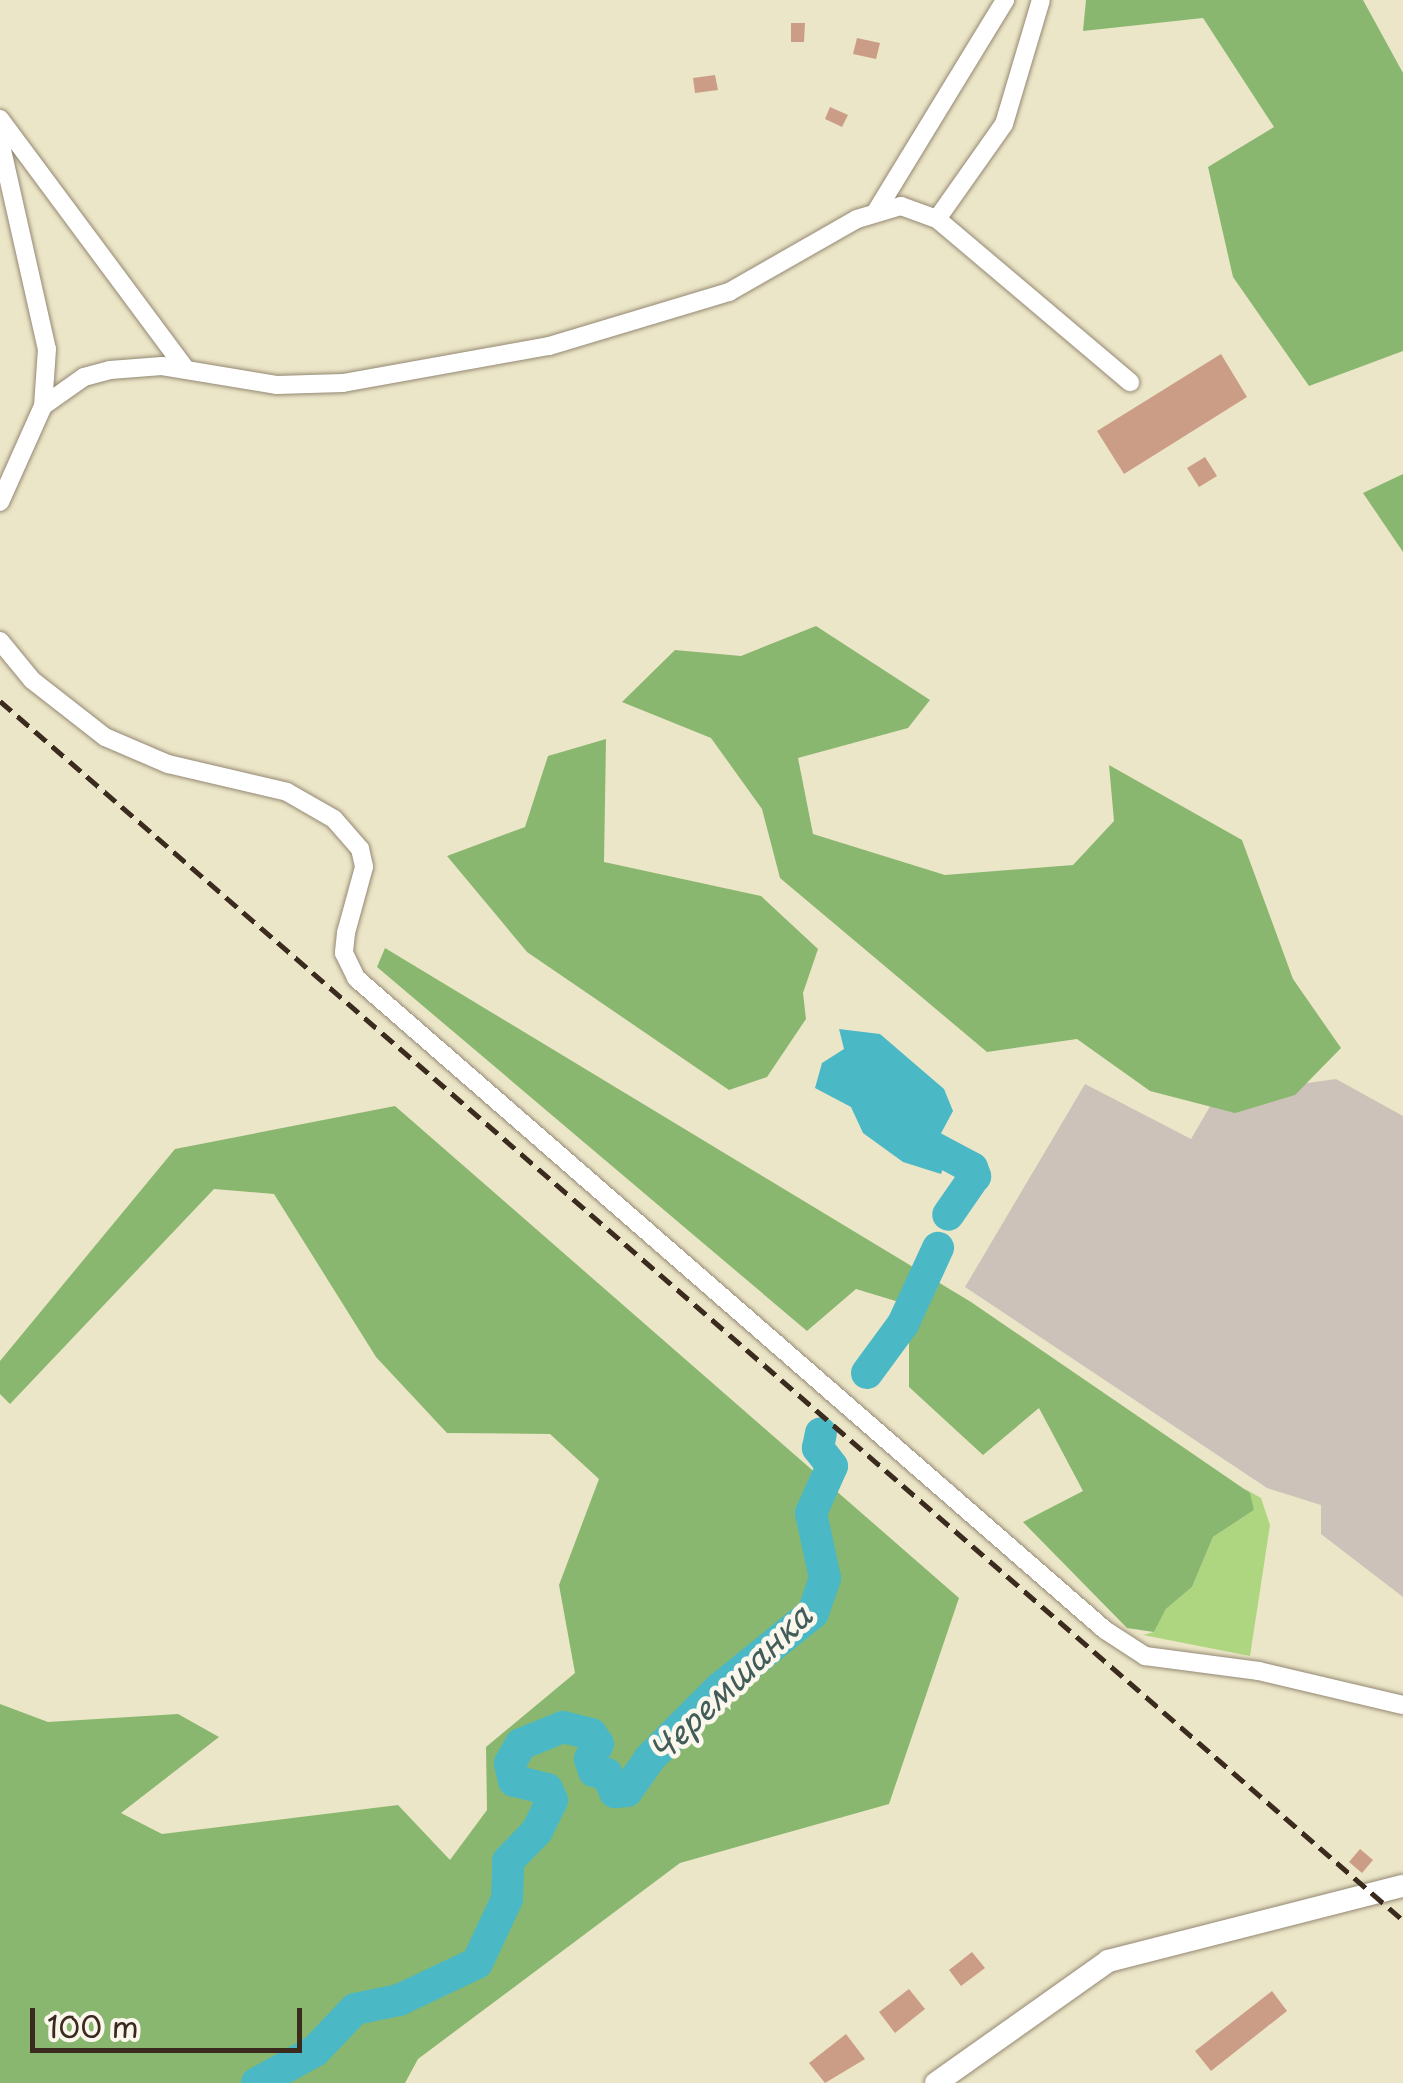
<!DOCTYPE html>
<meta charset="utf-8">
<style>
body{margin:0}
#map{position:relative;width:1403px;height:2083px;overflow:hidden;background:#ece6c8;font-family:"Playpen Sans",sans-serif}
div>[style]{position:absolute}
.industrial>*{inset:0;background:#ccc2b9}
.green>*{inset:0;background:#aed681}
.forest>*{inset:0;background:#8ab76f}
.water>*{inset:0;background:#4bb8c6}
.river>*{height:32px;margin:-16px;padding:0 16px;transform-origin:16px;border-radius:16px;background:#4bb8c6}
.building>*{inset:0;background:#cb9d86}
.roads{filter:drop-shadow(0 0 2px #948873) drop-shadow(0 0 2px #948873)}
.minor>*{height:18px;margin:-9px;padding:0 9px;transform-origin:9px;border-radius:9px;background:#fff}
.major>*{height:22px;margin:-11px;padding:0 11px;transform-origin:11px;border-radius:11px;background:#fff}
.rail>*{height:5px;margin-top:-2.5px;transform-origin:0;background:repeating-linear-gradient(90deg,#3b2a1e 0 15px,transparent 0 23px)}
span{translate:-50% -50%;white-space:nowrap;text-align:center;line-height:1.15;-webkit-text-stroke:9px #fbf7ec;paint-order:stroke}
.water-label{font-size:32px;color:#415c59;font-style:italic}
.scale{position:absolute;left:30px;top:2008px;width:272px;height:45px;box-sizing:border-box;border:5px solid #3b2a1e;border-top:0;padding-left:12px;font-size:30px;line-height:35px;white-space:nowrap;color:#3b2a1e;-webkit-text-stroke:8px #fbf7ec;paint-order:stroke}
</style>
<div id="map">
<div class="industrial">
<div style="clip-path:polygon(1336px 1079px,1403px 1116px,1403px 1597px,1321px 1534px,1321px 1505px,1267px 1488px,965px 1287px,1085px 1084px,1191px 1139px,1216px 1096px)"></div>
</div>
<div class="green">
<div style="clip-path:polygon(1245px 1489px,1261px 1498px,1270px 1525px,1250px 1656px,1143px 1635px,1154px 1632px,1166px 1609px,1192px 1587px,1213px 1537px,1254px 1510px)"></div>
</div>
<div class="forest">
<div style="clip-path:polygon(1086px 0,1363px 0,1403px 73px,1403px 351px,1309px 386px,1233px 277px,1208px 167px,1274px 127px,1203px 18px,1083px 31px)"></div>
<div style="clip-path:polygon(1403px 474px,1403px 552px,1363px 493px)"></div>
<div style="clip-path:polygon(816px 626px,930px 700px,908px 728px,798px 758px,813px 834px,945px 875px,1073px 865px,1114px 821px,1109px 765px,1242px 840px,1293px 979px,1341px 1048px,1295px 1095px,1235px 1113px,1150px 1091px,1077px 1039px,987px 1052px,780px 878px,762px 809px,711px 738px,622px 702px,675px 650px,741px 656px)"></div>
<div style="clip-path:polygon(606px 739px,604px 862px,761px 896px,818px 949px,803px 993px,806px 1019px,767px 1077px,729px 1090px,527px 952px,447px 856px,525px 827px,548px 756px)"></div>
<div style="clip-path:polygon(385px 948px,971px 1302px,1250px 1493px,1254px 1510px,1213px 1537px,1192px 1587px,1166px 1609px,1154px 1632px,1127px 1628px,1023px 1522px,1083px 1491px,1039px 1408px,983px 1455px,909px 1387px,909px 1305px,856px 1289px,807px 1331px,377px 967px)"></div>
<div style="clip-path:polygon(395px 1106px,959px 1598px,889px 1804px,680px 1863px,418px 2059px,405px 2083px,0 2083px,0 1704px,48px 1722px,178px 1714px,219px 1737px,121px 1813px,162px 1834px,398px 1805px,450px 1860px,487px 1810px,486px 1747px,575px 1673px,559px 1585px,599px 1479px,550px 1434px,447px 1433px,376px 1357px,274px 1194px,214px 1189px,10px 1404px,0 1394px,0 1361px,175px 1149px)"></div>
</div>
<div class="water">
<div style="clip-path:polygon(839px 1029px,880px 1034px,944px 1089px,953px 1111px,939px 1137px,948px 1153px,941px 1174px,903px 1162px,863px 1133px,851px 1107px,815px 1088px,822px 1063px,844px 1049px)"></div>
</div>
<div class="river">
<div style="left:929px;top:1145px;width:49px;rotate:28.1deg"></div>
<div style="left:972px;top:1168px;width:9px;rotate:69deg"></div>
<div style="left:975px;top:1176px;width:47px;rotate:124.7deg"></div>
<div style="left:867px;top:1373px;width:61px;rotate:-53.7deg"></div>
<div style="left:903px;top:1324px;width:84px;rotate:-65.3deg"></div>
<div style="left:257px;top:2083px;width:66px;rotate:-28.9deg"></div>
<div style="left:315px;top:2051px;width:58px;rotate:-46.4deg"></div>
<div style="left:355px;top:2009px;width:45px;rotate:-11.6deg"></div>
<div style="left:399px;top:2000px;width:86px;rotate:-25.4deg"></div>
<div style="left:477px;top:1963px;width:71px;rotate:-64.9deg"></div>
<div style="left:507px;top:1899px;width:38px;rotate:-88deg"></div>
<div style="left:508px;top:1861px;width:42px;rotate:-46deg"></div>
<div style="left:537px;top:1831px;width:34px;rotate:-64deg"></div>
<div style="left:552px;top:1800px;width:12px;rotate:-114deg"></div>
<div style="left:547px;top:1789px;width:34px;rotate:-166deg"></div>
<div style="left:514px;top:1781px;width:18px;rotate:-103deg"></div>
<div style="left:510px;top:1763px;width:22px;rotate:-60deg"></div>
<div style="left:521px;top:1744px;width:45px;rotate:-22deg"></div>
<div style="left:563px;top:1727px;width:29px;rotate:14deg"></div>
<div style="left:591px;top:1734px;width:12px;rotate:55deg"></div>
<div style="left:598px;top:1744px;width:17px;rotate:118deg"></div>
<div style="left:590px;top:1759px;width:13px;rotate:72deg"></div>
<div style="left:594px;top:1771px;width:13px;rotate:13deg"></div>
<div style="left:607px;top:1774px;width:20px;rotate:66deg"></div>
<div style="left:615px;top:1792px;width:12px;rotate:-5deg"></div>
<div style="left:627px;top:1791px;width:39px;rotate:-55deg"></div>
<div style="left:649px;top:1759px;width:100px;rotate:-45deg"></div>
<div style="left:720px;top:1688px;width:119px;rotate:-38.9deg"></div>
<div style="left:813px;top:1613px;width:37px;rotate:-71deg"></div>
<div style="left:825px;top:1578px;width:66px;rotate:-102.2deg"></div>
<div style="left:811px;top:1513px;width:51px;rotate:-65.9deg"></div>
<div style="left:832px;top:1466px;width:23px;rotate:-128deg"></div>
<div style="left:818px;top:1448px;width:15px;rotate:-79deg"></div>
</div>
<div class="building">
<div style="clip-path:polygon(791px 23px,805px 23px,804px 42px,791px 42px)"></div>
<div style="clip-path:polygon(857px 38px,880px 43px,876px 59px,853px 54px)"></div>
<div style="clip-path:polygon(715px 75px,718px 90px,695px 93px,693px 78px)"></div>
<div style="clip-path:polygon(830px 107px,848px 115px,842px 127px,825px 119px)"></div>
<div style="clip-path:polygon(1221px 354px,1247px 397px,1124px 474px,1097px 431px)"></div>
<div style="clip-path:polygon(1205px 457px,1217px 476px,1199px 487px,1187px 468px)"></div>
<div style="clip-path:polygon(1360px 1849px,1373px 1860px,1362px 1873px,1349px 1862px)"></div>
<div style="clip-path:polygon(972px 1952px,985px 1968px,961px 1986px,949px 1970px)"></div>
<div style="clip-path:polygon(909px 1989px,925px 2009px,895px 2033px,879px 2012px)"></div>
<div style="clip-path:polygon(1272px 1991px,1287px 2011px,1211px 2071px,1195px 2051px)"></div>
<div style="clip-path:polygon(846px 2034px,865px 2059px,825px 2083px,809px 2063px)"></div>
</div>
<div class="roads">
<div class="minor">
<div style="left:0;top:119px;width:310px;rotate:53.4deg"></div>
<div style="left:0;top:141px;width:213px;rotate:77.3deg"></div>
<div style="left:47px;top:349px;width:57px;rotate:94deg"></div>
<div style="left:43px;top:406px;width:105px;rotate:114.1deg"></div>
<div style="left:877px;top:210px;width:246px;rotate:-58.6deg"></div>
<div style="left:937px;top:219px;width:116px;rotate:-54.8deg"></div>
<div style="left:1004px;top:124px;width:129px;rotate:-73.4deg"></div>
<div style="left:43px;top:406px;width:50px;rotate:-35.3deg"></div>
<div style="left:84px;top:377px;width:27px;rotate:-15deg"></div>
<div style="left:110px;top:370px;width:52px;rotate:-4.4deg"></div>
<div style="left:162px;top:366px;width:117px;rotate:9.4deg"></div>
<div style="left:277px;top:385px;width:66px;rotate:-1.7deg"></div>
<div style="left:343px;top:383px;width:209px;rotate:-10.2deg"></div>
<div style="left:549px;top:346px;width:188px;rotate:-16.7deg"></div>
<div style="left:729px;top:292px;width:147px;rotate:-29.7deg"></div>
<div style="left:857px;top:219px;width:46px;rotate:-16.5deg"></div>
<div style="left:901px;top:206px;width:38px;rotate:20deg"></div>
<div style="left:937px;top:219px;width:253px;rotate:40.2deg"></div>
<div style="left:0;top:641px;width:50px;rotate:50.6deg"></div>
<div style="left:32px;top:680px;width:93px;rotate:38deg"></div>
<div style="left:105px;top:737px;width:69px;rotate:23.2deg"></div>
<div style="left:168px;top:764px;width:122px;rotate:13.2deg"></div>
<div style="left:287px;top:792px;width:54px;rotate:29.9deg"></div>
<div style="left:334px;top:819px;width:40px;rotate:49deg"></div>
<div style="left:360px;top:849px;width:18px;rotate:77deg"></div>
<div style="left:364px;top:867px;width:68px;rotate:105.3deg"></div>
<div style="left:346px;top:933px;width:20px;rotate:96deg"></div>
<div style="left:344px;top:953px;width:28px;rotate:64deg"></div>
<div style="left:356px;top:978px;width:993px;rotate:41.04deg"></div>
<div style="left:1105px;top:1630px;width:48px;rotate:33deg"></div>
<div style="left:1145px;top:1656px;width:115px;rotate:7.5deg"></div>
<div style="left:1259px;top:1671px;width:148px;rotate:13.3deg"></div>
</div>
<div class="major">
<div style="left:936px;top:2083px;width:211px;rotate:-35.3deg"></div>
<div style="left:1108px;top:1961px;width:304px;rotate:-14.3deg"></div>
</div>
</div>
<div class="rail">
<div style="left:0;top:701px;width:1859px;rotate:40.99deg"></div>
</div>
<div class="water-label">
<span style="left:730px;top:1683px;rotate:-44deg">Черемшанка</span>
</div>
<div class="scale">100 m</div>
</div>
